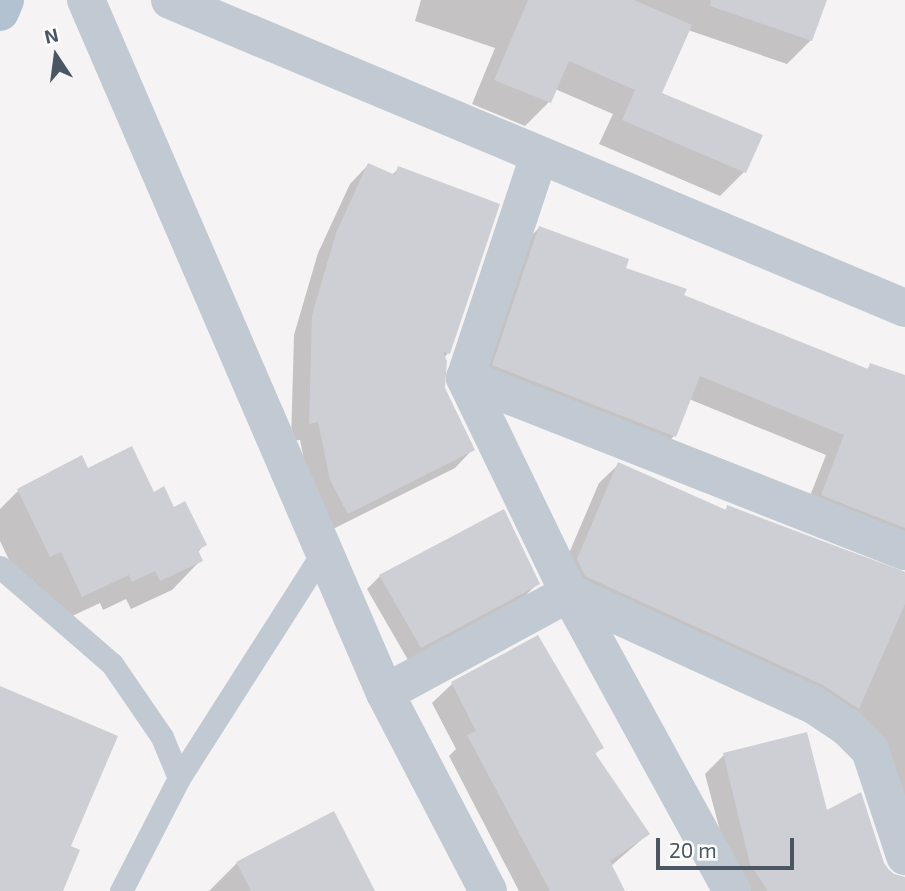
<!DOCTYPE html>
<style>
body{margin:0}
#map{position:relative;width:905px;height:891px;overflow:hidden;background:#f5f3f3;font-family:"Exo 2",sans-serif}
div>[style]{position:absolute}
.shadow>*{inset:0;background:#0003}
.building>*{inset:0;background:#cdcfd5}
.service>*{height:23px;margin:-11.5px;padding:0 11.5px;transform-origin:11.5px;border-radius:11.5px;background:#c1cad2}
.minor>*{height:38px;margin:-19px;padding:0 19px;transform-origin:19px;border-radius:19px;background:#c1cad2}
.primary>*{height:38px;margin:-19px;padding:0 19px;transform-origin:19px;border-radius:19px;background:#b3c2d1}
span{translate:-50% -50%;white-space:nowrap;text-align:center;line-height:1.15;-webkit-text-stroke:5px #fff;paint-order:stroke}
.north{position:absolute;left:21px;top:21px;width:70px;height:70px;-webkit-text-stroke:5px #fff;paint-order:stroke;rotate:347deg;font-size:19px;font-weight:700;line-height:28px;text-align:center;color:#4a5661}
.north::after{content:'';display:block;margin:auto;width:24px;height:32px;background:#4a5661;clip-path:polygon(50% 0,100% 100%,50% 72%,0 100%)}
.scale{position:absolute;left:656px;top:838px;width:138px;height:32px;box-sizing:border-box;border:4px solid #4a5661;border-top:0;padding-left:9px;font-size:21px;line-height:24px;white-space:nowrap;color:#4a5661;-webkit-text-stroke:5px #fff;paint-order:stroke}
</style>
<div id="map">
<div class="shadow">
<div style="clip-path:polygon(421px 0,825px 0,811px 40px,787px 64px,688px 30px,660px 94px,744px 172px,720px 196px,599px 144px,613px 114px,555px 89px,549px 102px,525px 126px,472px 104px,495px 48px,415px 21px)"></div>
<div style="clip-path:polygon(368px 165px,391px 176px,399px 168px,448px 353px,444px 358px,444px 388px,473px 449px,455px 468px,329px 531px,312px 499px,300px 440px,291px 441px,294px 335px,318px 253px,350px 184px)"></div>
<div style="clip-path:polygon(539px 228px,682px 296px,866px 370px,871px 365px,905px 377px,905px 565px,803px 514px,826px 455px,689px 399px,674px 436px,655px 456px,474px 385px,520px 247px)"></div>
<div style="clip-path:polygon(619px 464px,724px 511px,728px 507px,905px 572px,905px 864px,863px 741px,558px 579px,599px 483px)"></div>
<div style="clip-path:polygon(87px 470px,153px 494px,174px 509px,204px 545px,197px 553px,200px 561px,172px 590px,131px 609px,126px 599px,103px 610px,100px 603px,53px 625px,32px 579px,21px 585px,0 541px,0 509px,18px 491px)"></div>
<div style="clip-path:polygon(380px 576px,538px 583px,525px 596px,408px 660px,367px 589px)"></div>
<div style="clip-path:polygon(538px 637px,601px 748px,594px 755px,648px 834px,611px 866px,623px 891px,519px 891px,449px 756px,456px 749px,432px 703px,452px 684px)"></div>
<div style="clip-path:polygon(724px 755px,825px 812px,899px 879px,905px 878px,905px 891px,736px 891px,705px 774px)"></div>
<div style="clip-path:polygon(237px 863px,373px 891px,209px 891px)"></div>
</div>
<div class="building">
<div style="clip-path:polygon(528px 0,634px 0,692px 25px,662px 93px,763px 135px,746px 173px,622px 120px,635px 90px,569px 61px,551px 103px,494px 80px)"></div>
<div style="clip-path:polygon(711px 0,827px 0,812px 41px,710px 6px)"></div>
<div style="clip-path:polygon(368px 163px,395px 175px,398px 166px,500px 204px,450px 354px,443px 352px,447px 361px,445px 388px,475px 450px,348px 514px,330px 480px,318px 422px,309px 424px,312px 315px,336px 233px)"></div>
<div style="clip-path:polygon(539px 226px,629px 259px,626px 268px,687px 289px,684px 295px,868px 369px,870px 363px,905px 375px,905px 528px,821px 495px,844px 435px,700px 376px,676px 437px,492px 365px)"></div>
<div style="clip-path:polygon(132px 446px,154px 492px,164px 486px,174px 507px,185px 501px,207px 545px,198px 550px,203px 561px,160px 581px,155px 571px,132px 582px,129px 575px,82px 597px,61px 552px,50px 557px,17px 489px,82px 455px,88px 468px)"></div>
<div style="clip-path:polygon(618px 462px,726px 510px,727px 505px,905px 572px,905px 604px,859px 709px,823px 685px,585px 576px,577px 559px)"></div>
<div style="clip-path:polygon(504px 509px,540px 584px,421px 648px,379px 575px)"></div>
<div style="clip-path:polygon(538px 635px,604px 748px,595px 753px,650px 834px,610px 861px,625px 891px,550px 891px,467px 735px,476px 731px,451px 682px)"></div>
<div style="clip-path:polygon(0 686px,118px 736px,71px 846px,80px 850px,63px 891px,0 891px)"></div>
<div style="clip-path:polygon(807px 732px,827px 810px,861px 792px,884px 863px,891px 873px,905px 877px,905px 891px,768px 891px,750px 864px,723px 753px)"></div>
<div style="clip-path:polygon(334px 811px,375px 891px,251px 891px,236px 862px)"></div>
</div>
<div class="service">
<div style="left:0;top:567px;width:148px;rotate:40.9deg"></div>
<div style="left:112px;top:664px;width:88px;rotate:55.6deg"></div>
<div style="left:162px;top:737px;width:44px;rotate:67.5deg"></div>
<div style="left:121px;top:891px;width:127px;rotate:-62.8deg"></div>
<div style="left:179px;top:778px;width:268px;rotate:-57.5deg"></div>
</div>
<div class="minor">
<div style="left:86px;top:0;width:755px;rotate:66.66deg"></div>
<div style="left:385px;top:693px;width:223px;rotate:62.5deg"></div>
<div style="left:170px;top:0;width:797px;rotate:22.74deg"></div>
<div style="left:539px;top:156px;width:234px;rotate:108.4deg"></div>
<div style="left:465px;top:378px;width:239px;rotate:64.2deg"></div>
<div style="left:569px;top:593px;width:340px;rotate:61.3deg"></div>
<div style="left:465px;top:378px;width:473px;rotate:21.5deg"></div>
<div style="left:385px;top:693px;width:209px;rotate:-28.5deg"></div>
<div style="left:569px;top:593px;width:269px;rotate:24.6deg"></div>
<div style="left:814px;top:705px;width:40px;rotate:34deg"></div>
<div style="left:847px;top:727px;width:33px;rotate:45deg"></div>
<div style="left:870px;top:750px;width:112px;rotate:71.7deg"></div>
</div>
<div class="primary">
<div style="left:0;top:12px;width:13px;rotate:-67deg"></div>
</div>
<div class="north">N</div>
<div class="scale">20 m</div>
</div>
